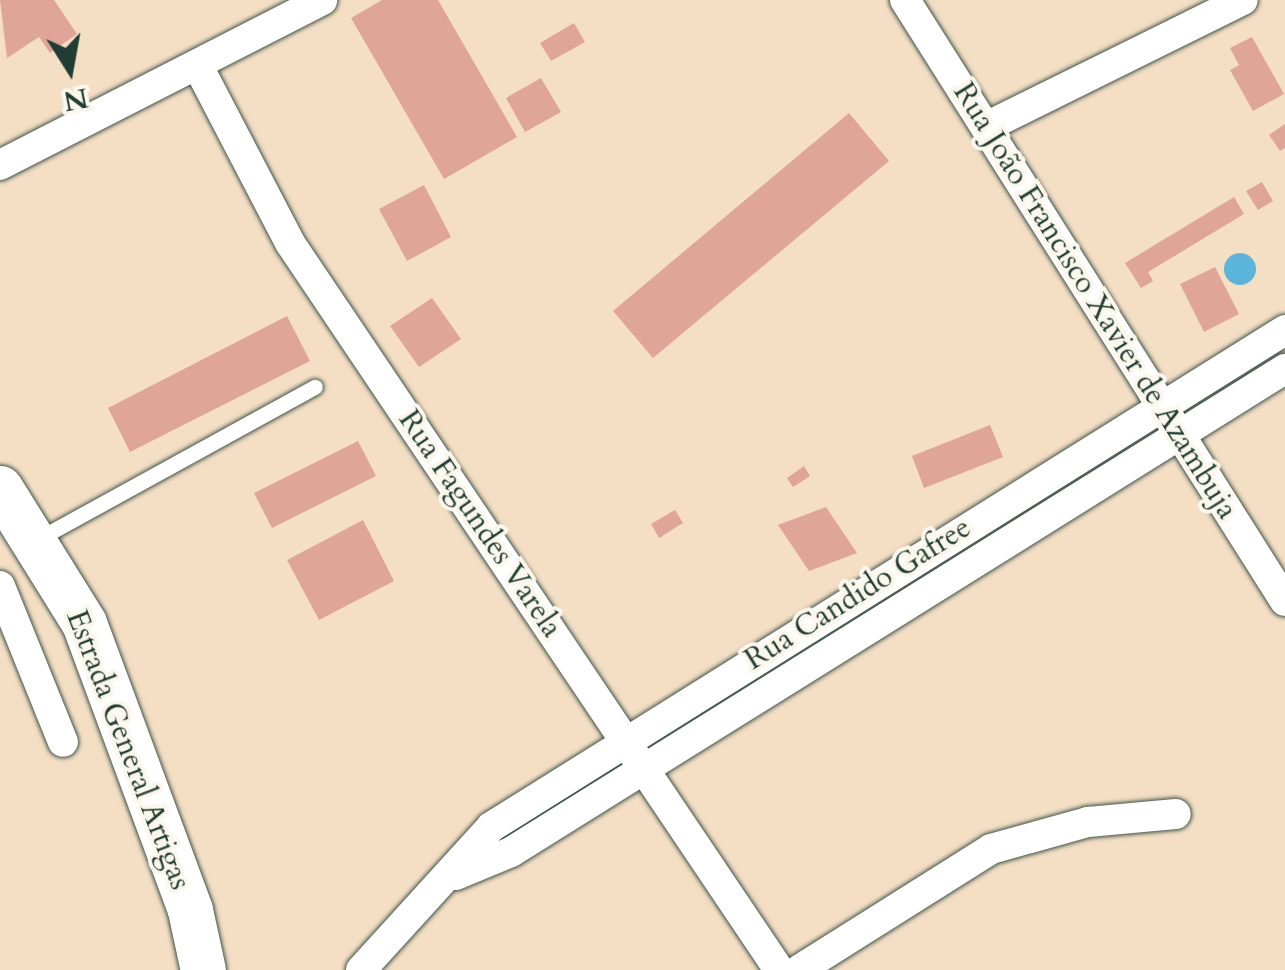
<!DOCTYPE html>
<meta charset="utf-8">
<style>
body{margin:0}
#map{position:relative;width:1285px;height:970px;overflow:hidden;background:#f5dfc4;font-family:Cardo,serif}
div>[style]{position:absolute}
.water>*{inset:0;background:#5bb4d9}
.round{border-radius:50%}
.building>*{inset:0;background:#dea598}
.roads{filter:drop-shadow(0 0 2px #3f554a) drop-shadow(0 0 2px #3f554a)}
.lane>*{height:15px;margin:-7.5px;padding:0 7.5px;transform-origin:7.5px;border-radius:7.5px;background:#fff}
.street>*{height:30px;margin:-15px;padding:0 15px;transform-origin:15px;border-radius:15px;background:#fff}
.primary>*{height:45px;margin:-22.5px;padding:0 22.5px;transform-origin:22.5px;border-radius:22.5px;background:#fff}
span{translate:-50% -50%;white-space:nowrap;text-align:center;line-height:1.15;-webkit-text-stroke:8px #fbf7ec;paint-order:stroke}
.street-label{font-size:30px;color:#1f3d34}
.north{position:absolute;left:20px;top:20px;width:100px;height:100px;-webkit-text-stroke:8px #fbf7ec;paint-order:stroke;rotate:169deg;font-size:28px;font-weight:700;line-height:40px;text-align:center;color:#1f3d34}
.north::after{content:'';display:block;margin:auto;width:35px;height:45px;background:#1f3d34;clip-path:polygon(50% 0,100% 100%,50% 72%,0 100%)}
</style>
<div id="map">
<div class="water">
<div class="round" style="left:1224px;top:253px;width:32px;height:32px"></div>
</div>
<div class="building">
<div style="clip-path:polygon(0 0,54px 0,77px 34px,50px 53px,39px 37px,7px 58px)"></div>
<div style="clip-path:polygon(382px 0,438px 0,517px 137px,444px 179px,351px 18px)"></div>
<div style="clip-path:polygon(574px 23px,585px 42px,551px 61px,540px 43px)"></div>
<div style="clip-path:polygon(1252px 37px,1284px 94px,1253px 111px,1230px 70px,1239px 65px,1230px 48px)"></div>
<div style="clip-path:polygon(541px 78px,561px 112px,525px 132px,506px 98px)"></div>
<div style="clip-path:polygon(849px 113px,889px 161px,653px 358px,613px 311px)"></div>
<div style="clip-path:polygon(1285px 124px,1285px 148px,1280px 151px,1269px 135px)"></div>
<div style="clip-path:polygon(1262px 182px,1273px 201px,1258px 210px,1246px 191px)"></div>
<div style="clip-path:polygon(424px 185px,451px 237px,407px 261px,379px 209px)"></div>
<div style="clip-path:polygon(1234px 197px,1244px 214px,1148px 272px,1153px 281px,1141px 288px,1125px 263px)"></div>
<div style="clip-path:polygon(1215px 267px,1239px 314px,1204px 332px,1180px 284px)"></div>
<div style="clip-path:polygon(432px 298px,461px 339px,419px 367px,390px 326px)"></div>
<div style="clip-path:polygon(287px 316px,310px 361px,130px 452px,108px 408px)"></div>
<div style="clip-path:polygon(990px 425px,1003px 457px,924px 488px,912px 456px)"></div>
<div style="clip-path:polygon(358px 441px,376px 476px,272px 528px,254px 493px)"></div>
<div style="clip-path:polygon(804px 466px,810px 476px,793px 487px,787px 478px)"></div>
<div style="clip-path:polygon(826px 507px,857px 553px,809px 571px,778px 525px)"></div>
<div style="clip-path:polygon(675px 510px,683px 523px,659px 538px,651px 524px)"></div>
<div style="clip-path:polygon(363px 520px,394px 581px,319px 620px,287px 560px)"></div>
</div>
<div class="roads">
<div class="lane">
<div style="left:38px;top:539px;width:316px;rotate:-28.8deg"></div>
</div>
<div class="street">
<div style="left:905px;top:0;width:711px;rotate:57.7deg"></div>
<div style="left:199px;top:68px;width:197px;rotate:62.5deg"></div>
<div style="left:290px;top:243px;width:876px;rotate:56.07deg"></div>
<div style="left:988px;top:126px;width:284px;rotate:-26.3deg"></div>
<div style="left:0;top:165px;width:362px;rotate:-27.1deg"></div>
<div style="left:0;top:586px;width:168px;rotate:68deg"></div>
<div style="left:456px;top:875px;width:60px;rotate:-22.7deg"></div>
<div style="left:511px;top:852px;width:912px;rotate:-31.97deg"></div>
<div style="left:361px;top:970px;width:193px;rotate:-47.7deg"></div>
<div style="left:491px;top:827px;width:937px;rotate:-32.04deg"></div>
<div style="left:799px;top:970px;width:227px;rotate:-32.2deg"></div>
<div style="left:991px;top:849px;width:101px;rotate:-15.6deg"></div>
<div style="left:1088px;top:822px;width:88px;rotate:-5.2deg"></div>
</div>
<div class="primary">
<div style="left:0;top:488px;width:159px;rotate:58.1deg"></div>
<div style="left:84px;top:623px;width:306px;rotate:69.7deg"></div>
<div style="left:190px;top:910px;width:61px;rotate:77.8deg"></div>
</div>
</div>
<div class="street-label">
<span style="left:1095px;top:301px;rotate:58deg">Rua João Francisco Xavier de Azambuja</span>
<span style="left:480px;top:524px;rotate:56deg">Rua Fagundes Varela</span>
<span style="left:858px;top:594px;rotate:-32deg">Rua Candido Gafree</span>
<span style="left:128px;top:750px;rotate:69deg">Estrada General Artigas</span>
</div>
<div class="north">N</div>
</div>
